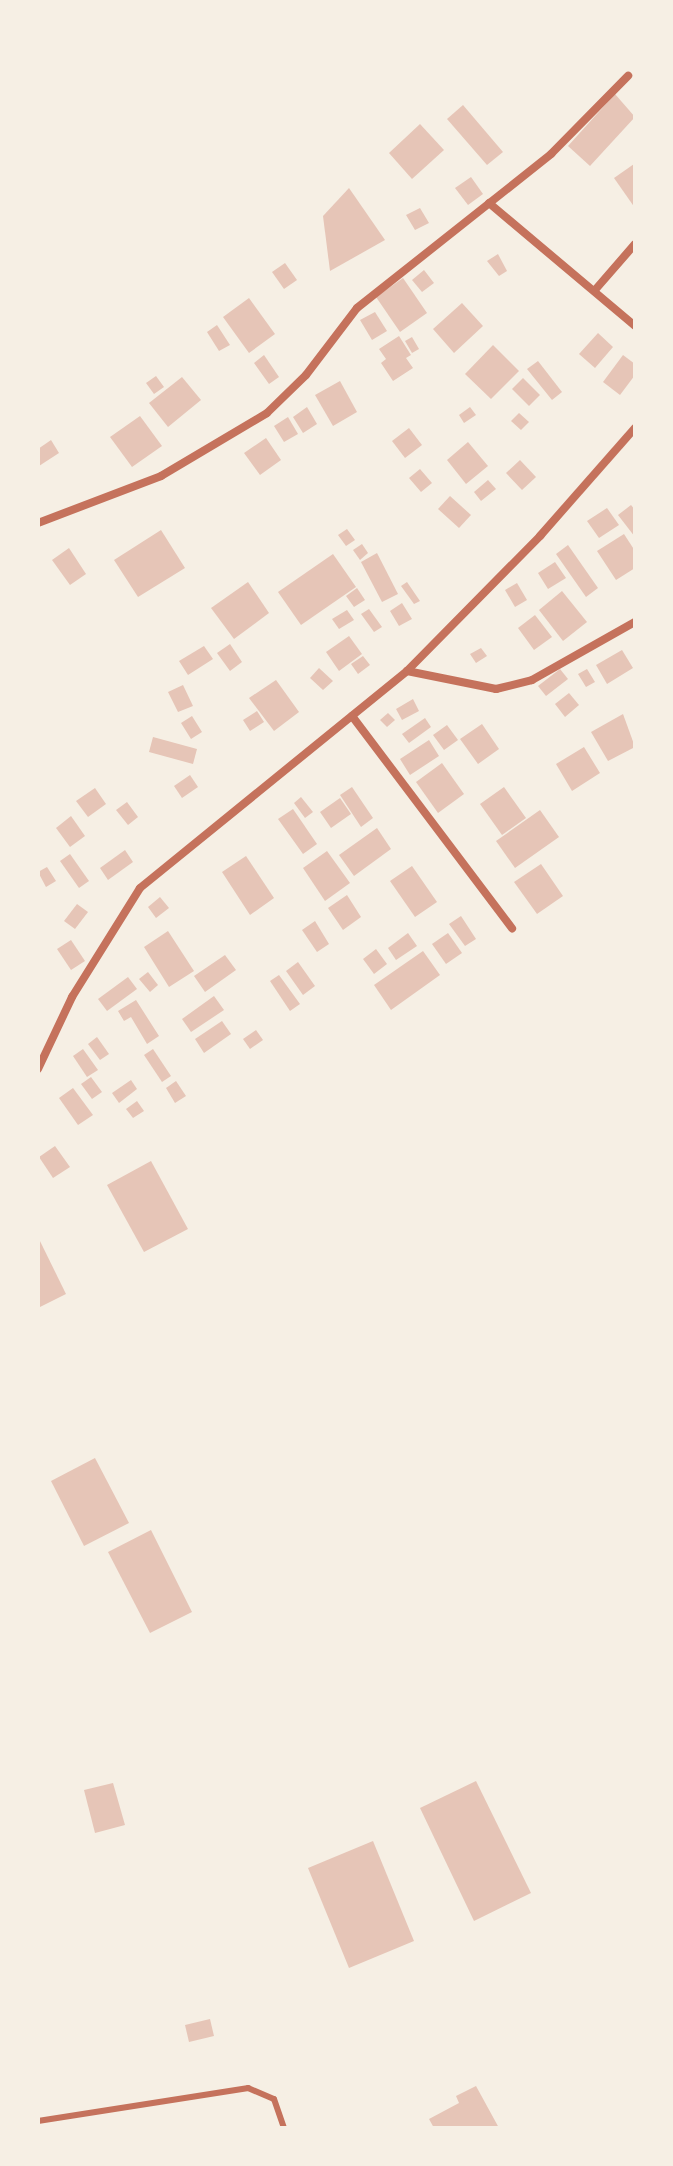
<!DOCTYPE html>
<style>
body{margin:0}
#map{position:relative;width:673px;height:2166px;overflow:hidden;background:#f6efe4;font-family:"Noto Sans",sans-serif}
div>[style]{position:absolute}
.building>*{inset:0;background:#e6c5b7}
.service>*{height:6px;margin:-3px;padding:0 3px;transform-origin:3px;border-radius:3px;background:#c5725c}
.minor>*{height:8px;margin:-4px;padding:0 4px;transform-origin:4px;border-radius:4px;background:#c5725c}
span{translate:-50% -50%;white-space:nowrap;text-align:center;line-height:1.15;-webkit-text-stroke:8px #f6efe4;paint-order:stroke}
.frame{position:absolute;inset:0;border:40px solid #f6efe4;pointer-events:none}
</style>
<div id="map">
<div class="building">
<div style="clip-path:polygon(615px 94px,635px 117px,590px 166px,568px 146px)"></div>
<div style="clip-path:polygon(463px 105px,503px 152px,487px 165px,447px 119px)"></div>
<div style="clip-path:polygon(420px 124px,444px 150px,412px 179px,389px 153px)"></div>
<div style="clip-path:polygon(634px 164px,635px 166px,635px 208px,614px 178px)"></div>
<div style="clip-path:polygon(471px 177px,483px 194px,468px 205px,455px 188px)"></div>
<div style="clip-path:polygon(349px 188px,385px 240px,330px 271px,323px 216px)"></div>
<div style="clip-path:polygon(420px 208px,429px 223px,415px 230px,406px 215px)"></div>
<div style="clip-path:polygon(498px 254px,507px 271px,499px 276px,487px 261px)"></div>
<div style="clip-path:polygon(285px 263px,297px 280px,284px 289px,272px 272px)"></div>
<div style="clip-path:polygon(424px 270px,434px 283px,422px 292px,412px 280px)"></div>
<div style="clip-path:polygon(403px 278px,427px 313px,400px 332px,376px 297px)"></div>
<div style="clip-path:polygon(249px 298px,275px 334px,249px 353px,223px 317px)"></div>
<div style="clip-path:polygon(462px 303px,483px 326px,454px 353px,433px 329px)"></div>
<div style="clip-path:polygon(375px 312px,387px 331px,372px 340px,360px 320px)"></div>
<div style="clip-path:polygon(217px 325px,230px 345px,219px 351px,207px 332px)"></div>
<div style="clip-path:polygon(598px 333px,613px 347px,595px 368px,579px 354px)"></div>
<div style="clip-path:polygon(399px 336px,411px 355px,406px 358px,413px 368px,393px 381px,381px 363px,386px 359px,379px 349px)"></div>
<div style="clip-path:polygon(412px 337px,419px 349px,412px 353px,405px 341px)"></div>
<div style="clip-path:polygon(493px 345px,519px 371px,491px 399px,465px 374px)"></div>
<div style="clip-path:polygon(264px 355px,279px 377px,269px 384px,254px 363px)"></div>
<div style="clip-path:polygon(623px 355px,635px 364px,635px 375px,620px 395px,603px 382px)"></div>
<div style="clip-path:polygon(538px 361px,562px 392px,552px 400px,527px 369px)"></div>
<div style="clip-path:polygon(156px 376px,164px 387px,154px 394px,146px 383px)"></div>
<div style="clip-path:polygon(182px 377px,201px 400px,168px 427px,149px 403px)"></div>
<div style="clip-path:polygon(523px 378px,540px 395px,529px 406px,512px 389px)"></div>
<div style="clip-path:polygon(340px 381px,357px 412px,333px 426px,315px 395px)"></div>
<div style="clip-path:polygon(307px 407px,317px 424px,303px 433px,293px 417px)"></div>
<div style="clip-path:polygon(470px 407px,476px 415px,464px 423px,459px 415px)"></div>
<div style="clip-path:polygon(519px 413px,529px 422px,521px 430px,511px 421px)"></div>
<div style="clip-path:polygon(140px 416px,162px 446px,132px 467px,110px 437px)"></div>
<div style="clip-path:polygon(288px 417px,298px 434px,284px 442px,274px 426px)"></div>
<div style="clip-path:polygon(409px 428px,422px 445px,405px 458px,392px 441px)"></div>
<div style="clip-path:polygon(266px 438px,281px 460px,260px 475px,244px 453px)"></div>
<div style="clip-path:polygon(51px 440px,59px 453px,39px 466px,38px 449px)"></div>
<div style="clip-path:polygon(468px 442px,488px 466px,466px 484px,447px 460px)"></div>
<div style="clip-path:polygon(520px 460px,536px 477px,522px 490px,506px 473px)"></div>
<div style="clip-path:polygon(420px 469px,432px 483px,421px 492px,409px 478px)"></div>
<div style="clip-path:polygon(488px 480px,496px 489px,481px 501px,474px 492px)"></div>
<div style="clip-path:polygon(450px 496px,471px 515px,459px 528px,438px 509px)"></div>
<div style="clip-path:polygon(631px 505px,635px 510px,635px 537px,618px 515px)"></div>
<div style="clip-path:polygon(607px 508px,619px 525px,599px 538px,587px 521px)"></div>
<div style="clip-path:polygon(347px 529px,355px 540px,346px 546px,338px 535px)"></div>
<div style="clip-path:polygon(161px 530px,185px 568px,138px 597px,114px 560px)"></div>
<div style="clip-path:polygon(624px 534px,635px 551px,635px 568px,616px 580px,597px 551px)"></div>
<div style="clip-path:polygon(362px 544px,368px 553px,360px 560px,353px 550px)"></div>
<div style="clip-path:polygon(568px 545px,598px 588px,586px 597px,556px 554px)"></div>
<div style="clip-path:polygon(69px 548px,86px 574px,70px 585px,52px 560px)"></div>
<div style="clip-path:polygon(377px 553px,398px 594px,382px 602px,361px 562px)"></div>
<div style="clip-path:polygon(333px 554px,356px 587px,301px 625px,278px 592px)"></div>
<div style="clip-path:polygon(555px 562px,566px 578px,548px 589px,538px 573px)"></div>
<div style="clip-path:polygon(248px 582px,269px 613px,234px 639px,211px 608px)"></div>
<div style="clip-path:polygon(407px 582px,420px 601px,414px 604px,401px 586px)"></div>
<div style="clip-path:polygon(517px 583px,527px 600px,515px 607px,505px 590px)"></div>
<div style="clip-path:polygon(357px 588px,365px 600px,354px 607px,346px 596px)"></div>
<div style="clip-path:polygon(562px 591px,587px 622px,563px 641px,539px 610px)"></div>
<div style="clip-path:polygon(402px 603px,412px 619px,399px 626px,390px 611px)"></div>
<div style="clip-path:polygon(369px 609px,382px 627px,374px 632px,361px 614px)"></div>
<div style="clip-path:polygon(347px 610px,354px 620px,339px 629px,332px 619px)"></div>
<div style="clip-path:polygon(535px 615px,552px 637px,534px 650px,518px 628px)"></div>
<div style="clip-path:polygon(349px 636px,362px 654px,339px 671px,326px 652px)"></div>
<div style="clip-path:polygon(230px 644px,242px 662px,230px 671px,217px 653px)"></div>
<div style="clip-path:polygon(204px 646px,213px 659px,188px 675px,179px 661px)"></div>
<div style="clip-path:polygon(481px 648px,487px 656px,476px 663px,470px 654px)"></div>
<div style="clip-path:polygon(622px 650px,633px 668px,607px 684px,596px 665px)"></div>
<div style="clip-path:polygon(363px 656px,370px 665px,358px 674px,351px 664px)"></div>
<div style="clip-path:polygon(319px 668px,333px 681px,323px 690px,310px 678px)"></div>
<div style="clip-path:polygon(560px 669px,568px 679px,546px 696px,538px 686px)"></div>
<div style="clip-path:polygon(587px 669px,595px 682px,586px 687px,578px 674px)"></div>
<div style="clip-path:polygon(276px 680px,299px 712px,274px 731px,249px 698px)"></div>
<div style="clip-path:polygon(183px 685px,193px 706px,178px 712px,168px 692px)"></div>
<div style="clip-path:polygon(569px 693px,579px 705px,565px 717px,555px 704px)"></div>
<div style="clip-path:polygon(413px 699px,419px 711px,402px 720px,396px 709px)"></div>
<div style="clip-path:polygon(257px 711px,264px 722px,250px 731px,243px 720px)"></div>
<div style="clip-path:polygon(388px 713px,395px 720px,387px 727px,380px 720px)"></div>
<div style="clip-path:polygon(623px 714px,635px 747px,608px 761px,591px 732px)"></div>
<div style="clip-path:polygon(192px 716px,202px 732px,191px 739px,181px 723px)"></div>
<div style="clip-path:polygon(425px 718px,431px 727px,409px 743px,402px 734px)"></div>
<div style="clip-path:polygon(482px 724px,499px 749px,478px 764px,460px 739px)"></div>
<div style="clip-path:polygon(447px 725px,458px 740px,444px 750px,433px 735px)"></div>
<div style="clip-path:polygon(153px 737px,197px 749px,193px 764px,149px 752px)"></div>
<div style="clip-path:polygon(429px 740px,439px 756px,410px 775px,400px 759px)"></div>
<div style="clip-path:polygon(584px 747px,600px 773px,572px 791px,556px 764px)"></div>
<div style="clip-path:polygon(442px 763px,464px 794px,438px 813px,416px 782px)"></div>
<div style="clip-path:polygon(190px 775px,198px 787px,182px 798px,174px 786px)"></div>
<div style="clip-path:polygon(352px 787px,373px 818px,361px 827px,340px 795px)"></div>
<div style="clip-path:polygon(504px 787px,526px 818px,502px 835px,480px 804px)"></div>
<div style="clip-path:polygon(95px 788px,106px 804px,88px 817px,76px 801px)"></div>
<div style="clip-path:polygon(301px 797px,313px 812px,305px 818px,294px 803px)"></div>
<div style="clip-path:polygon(340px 798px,351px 814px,331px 828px,320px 812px)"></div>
<div style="clip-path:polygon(127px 802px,138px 817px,128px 825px,116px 810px)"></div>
<div style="clip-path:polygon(293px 809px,317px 844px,303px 854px,278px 819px)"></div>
<div style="clip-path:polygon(540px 810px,559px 837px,515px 868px,496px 841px)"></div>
<div style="clip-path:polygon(71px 816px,85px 836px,70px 847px,56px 828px)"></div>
<div style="clip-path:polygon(377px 828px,391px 849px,354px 876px,339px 855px)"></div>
<div style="clip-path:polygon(125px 850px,133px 862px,108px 880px,100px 868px)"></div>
<div style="clip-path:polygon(327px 851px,350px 883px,325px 901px,303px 868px)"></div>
<div style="clip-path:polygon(70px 854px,89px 881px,79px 888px,60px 861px)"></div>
<div style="clip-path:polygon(246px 856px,274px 898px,250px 915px,222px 872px)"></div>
<div style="clip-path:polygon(541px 864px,563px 896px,537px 914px,514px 882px)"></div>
<div style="clip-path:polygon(412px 866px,437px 902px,415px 917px,390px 881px)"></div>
<div style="clip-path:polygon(47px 867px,56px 881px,46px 887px,38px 872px)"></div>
<div style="clip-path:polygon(347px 895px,361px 917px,343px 930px,328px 908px)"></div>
<div style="clip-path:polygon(160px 897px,169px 908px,156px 918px,148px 907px)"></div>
<div style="clip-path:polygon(77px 904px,88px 912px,75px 929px,64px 921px)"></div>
<div style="clip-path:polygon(461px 916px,476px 939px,465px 946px,449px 924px)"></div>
<div style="clip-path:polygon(315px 921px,329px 944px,317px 952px,302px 930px)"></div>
<div style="clip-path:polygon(168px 931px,194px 971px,169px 987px,144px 947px)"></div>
<div style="clip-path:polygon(408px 933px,417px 946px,396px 960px,388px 948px)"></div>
<div style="clip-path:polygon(448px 933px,462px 953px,446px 964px,432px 944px)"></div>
<div style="clip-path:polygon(71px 940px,85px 961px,71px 970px,57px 949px)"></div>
<div style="clip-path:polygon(376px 949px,387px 964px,374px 974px,363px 959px)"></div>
<div style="clip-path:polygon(423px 951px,440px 975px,391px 1010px,374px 985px)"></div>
<div style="clip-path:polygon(225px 955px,236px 970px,205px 992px,194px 976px)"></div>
<div style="clip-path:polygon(298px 962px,315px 986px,303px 995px,286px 971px)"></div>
<div style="clip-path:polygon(148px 972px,158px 985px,150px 992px,139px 979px)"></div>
<div style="clip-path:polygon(279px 975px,300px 1004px,290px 1011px,270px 981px)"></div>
<div style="clip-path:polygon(128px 977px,137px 989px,107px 1011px,98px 999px)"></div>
<div style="clip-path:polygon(214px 996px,224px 1010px,191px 1032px,182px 1019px)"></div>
<div style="clip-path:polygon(136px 1000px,159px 1036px,147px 1044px,131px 1017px,124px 1021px,118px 1011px)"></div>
<div style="clip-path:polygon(222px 1021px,231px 1034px,204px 1053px,195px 1039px)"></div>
<div style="clip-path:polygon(256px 1030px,263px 1040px,250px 1049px,243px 1039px)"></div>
<div style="clip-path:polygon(97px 1037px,109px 1054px,100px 1060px,88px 1044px)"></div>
<div style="clip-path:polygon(83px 1049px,98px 1070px,87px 1077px,73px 1056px)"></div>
<div style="clip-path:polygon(153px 1049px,171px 1076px,162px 1082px,144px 1055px)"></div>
<div style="clip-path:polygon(91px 1077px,102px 1092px,92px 1099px,81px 1084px)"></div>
<div style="clip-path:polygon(131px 1080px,137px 1089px,119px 1103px,112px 1093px)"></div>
<div style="clip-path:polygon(176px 1081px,186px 1096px,175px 1103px,166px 1088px)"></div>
<div style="clip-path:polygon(73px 1088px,93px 1115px,78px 1125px,59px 1098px)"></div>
<div style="clip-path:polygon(137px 1101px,144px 1111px,133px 1118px,126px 1109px)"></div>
<div style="clip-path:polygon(55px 1146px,70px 1167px,53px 1178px,39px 1157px)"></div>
<div style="clip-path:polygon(151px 1161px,188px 1229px,144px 1252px,107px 1185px)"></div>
<div style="clip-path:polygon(38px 1237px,66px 1294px,38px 1308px)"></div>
<div style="clip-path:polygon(95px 1458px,129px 1523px,84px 1546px,51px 1481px)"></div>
<div style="clip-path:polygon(151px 1530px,192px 1612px,150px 1633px,108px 1552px)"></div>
<div style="clip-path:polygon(476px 1781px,531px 1893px,474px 1921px,420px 1808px)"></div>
<div style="clip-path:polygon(113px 1783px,125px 1825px,95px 1833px,84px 1790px)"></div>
<div style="clip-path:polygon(373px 1841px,414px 1941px,349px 1968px,308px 1868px)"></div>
<div style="clip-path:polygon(210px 2019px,214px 2036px,189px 2042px,185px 2025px)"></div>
<div style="clip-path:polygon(476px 2086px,499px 2128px,434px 2128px,429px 2119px,459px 2103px,456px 2096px)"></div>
</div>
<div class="service">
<div style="left:38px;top:2121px;width:213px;rotate:-8.9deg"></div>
<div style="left:248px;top:2088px;width:28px;rotate:23deg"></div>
<div style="left:274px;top:2099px;width:31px;rotate:71deg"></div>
</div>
<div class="minor">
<div style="left:489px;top:203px;width:191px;rotate:40.1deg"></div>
<div style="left:595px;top:290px;width:61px;rotate:-49deg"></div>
<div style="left:38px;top:523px;width:132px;rotate:-20.9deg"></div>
<div style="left:161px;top:476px;width:123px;rotate:-30.7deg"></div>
<div style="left:267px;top:413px;width:54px;rotate:-44.3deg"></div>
<div style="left:306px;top:375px;width:84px;rotate:-52.7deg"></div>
<div style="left:357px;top:308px;width:248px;rotate:-38.4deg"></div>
<div style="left:551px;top:154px;width:110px;rotate:-45.4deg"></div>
<div style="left:407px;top:671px;width:91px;rotate:11.4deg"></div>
<div style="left:496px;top:689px;width:37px;rotate:-14deg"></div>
<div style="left:532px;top:680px;width:118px;rotate:-29.4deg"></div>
<div style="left:352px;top:716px;width:266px;rotate:53deg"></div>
<div style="left:38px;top:1069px;width:80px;rotate:-64.7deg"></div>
<div style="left:72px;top:997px;width:128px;rotate:-58deg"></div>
<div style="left:140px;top:888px;width:344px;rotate:-39.1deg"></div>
<div style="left:407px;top:671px;width:190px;rotate:-45.4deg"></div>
<div style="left:540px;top:536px;width:144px;rotate:-48.7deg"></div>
</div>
<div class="frame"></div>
</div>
